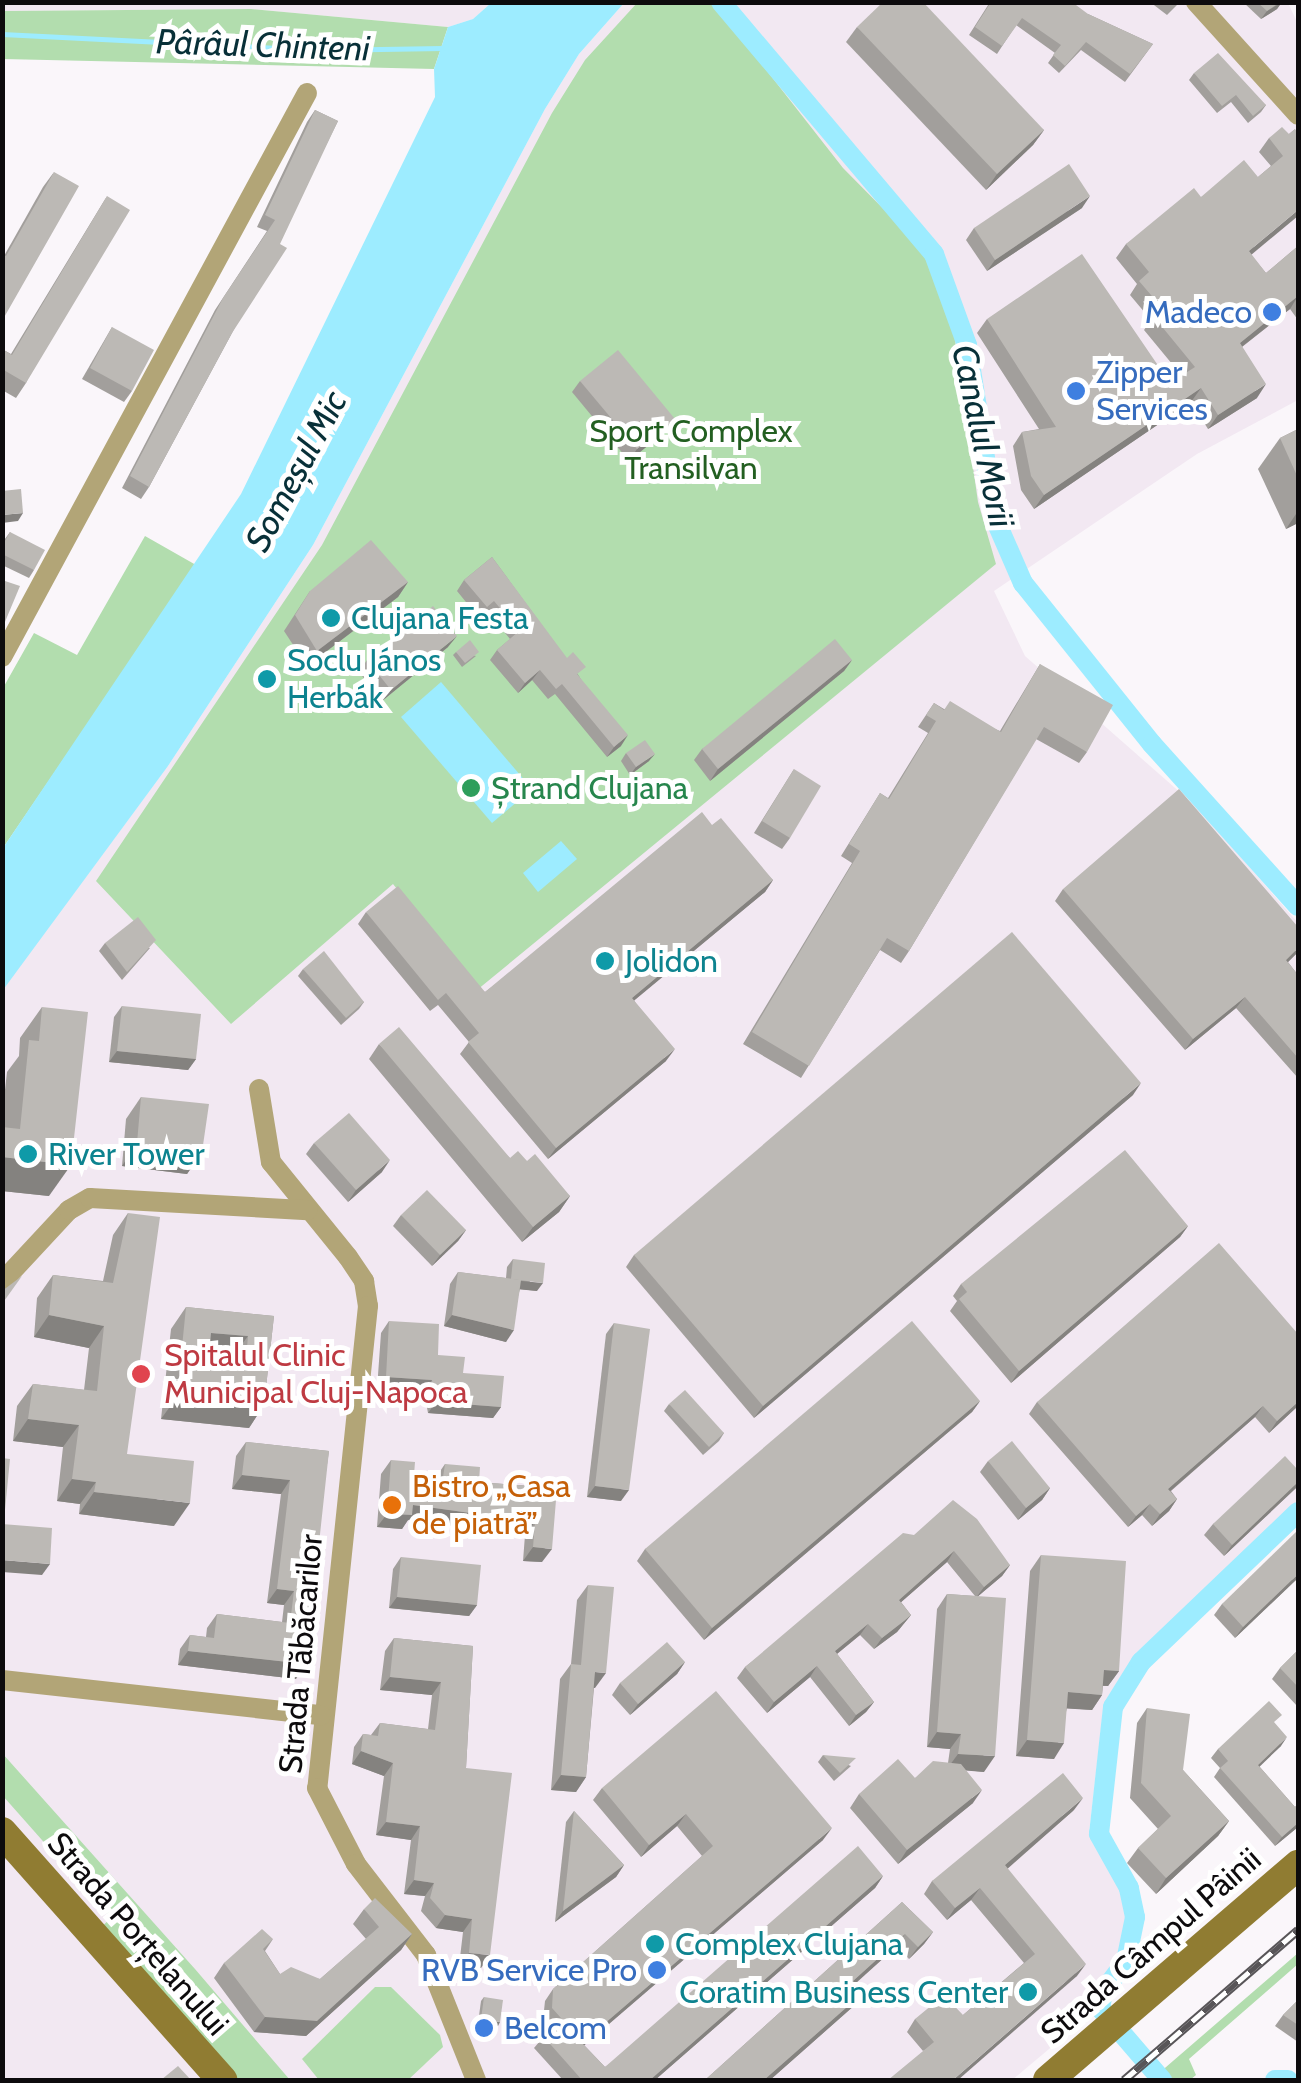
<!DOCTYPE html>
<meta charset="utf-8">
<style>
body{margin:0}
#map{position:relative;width:1301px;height:2083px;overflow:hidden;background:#faf6fa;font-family:Cabin,sans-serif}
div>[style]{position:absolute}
.built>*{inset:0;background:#f2e8f2}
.green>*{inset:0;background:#b2ddae}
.water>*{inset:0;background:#9decff}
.stream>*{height:5px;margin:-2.5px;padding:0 2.5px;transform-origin:2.5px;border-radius:2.5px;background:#9decff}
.canal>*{height:20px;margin:-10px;padding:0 10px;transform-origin:10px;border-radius:10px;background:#9decff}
.street>*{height:20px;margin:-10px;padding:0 10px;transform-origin:10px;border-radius:10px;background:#b2a577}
.secondary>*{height:30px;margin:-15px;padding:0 15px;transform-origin:15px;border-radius:15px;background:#907c32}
.rail>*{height:9px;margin-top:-4.5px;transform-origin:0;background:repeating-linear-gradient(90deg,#fff 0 15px,#585558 0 30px);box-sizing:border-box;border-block:2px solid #585558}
.wall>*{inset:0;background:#a29f9c}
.shaded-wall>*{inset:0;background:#84827f}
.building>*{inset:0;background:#bcb9b5}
.dots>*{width:28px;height:28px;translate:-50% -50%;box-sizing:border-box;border:5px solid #fff;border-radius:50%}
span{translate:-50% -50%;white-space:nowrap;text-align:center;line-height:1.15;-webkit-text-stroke:10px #fff;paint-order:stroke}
.shop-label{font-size:32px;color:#366cbe}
.right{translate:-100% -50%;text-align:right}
.left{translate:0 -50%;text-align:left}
.park-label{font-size:32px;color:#235f21}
.culture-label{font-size:32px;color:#0d838f}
.leisure-label{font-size:32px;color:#27864d}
.health-label{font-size:32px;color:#be3a42}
.food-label{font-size:32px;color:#c56008}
.street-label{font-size:32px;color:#0d0b0d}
.water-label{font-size:35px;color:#083038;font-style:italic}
.frame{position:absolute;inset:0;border:5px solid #0d0b0d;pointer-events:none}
</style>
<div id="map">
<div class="built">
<div style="clip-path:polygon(2px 3px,491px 3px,473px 19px,448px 27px,251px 9px,3px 11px)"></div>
<div style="clip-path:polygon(624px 3px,1288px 3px,1298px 24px,1298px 400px,1197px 454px,994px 591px,1025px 656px,1199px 809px,1298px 923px,1298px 1504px,1125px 1670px,1104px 1703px,1089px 1833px,1125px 1899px,1128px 1927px,1117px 1965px,1074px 2028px,1012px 2080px,3px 2080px,2px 990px,168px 766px,313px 545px,545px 109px,579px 54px)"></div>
</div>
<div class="green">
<div style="clip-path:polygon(637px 3px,714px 3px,843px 168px,922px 248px,953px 326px,978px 502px,996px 564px,477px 990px,393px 884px,231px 1024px,96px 881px,322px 545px,552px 113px,585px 60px)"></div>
<div style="clip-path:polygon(251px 9px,448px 27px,434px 69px,3px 59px,3px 11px)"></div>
<div style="clip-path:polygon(145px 536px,196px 565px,3px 848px,3px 688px,34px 633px,77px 655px)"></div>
<div style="clip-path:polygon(2px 1753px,195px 1969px,290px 2080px,236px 2080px,98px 1930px,111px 1918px,3px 1796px)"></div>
<div style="clip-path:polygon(1298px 1953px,1298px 1964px,1189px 2059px,1196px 2075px,1190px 2080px,1151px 2080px)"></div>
<div style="clip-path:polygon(375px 1987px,391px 1987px,440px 2035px,443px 2047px,408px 2080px,319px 2080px,302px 2059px)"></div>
</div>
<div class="water">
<div style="clip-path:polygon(491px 3px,624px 3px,579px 54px,545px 109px,313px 545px,168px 766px,3px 990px,3px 848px,241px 494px,435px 97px,434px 69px,448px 27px,473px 19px)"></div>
<div style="clip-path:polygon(441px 682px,532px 789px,492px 823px,401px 717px)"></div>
<div style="clip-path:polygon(561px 841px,577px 859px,538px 892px,523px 873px)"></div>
</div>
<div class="stream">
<div style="left:2px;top:34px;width:316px;rotate:2.9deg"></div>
<div style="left:318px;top:50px;width:125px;rotate:-0.9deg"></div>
</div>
<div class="canal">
<div style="left:721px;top:2px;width:330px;rotate:49.8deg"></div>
<div style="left:934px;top:254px;width:97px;rotate:70.1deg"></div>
<div style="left:967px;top:345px;width:176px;rotate:80.9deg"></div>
<div style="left:995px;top:519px;width:70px;rotate:66.4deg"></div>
<div style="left:1023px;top:583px;width:206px;rotate:51.3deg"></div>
<div style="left:1152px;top:744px;width:218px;rotate:48deg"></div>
<div style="left:1162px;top:2080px;width:95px;rotate:-130.7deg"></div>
<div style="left:1100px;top:2008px;width:16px;rotate:-79deg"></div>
<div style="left:1103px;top:1992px;width:39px;rotate:-53deg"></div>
<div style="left:1126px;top:1961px;width:45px;rotate:-78.4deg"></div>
<div style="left:1135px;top:1917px;width:30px;rotate:-102deg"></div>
<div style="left:1129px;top:1888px;width:62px;rotate:-119.1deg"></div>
<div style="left:1099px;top:1834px;width:128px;rotate:-83.7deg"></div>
<div style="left:1113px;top:1707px;width:53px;rotate:-58.1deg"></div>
<div style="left:1141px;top:1662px;width:217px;rotate:-43.7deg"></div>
<div style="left:1275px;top:2080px;width:13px"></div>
</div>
<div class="street">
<div style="left:1196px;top:2px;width:152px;rotate:47.9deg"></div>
<div style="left:2px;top:657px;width:641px;rotate:-61.6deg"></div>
<div style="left:259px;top:1089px;width:74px;rotate:80.7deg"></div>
<div style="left:271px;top:1162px;width:122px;rotate:51deg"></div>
<div style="left:348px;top:1257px;width:29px;rotate:56deg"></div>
<div style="left:364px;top:1281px;width:25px;rotate:81deg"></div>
<div style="left:368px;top:1306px;width:485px;rotate:96deg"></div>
<div style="left:317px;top:1788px;width:85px;rotate:62.8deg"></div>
<div style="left:356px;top:1864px;width:115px;rotate:52.4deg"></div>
<div style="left:426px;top:1955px;width:135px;rotate:68.2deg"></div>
<div style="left:2px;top:1282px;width:98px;rotate:-47.1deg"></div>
<div style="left:69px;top:1210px;width:24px;rotate:-30deg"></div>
<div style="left:90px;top:1198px;width:218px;rotate:3.2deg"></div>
<div style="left:2px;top:1680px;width:321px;rotate:6.3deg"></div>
</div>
<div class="secondary">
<div style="left:2px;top:1832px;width:332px;rotate:48.4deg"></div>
<div style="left:1048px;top:2080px;width:330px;rotate:-40.7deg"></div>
</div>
<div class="rail">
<div style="left:1124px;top:2080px;width:230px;rotate:-40.8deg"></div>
</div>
<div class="wall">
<div style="clip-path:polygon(990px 2px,1088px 14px,1153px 44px,1125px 82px,1081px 50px,1059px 73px,1048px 63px,1055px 53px,1016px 25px,997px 54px,969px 35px)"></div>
<div style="clip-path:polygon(1150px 2px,1180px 2px,1167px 15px)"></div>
<div style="clip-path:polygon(1243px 2px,1282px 2px,1277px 9px,1261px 19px)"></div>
<div style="clip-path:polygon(857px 27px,1044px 130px,1033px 145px,986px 190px,846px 42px)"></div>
<div style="clip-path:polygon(1194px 73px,1266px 105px,1261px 112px,1248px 123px,1231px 102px,1217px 113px,1189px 80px)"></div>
<div style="clip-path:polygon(315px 110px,338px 121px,232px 333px,149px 487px,141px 499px,122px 488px,215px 310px,267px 231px,257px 227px,307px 122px)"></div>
<div style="clip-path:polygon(1295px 129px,1251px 255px,1266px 273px,1298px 246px,1298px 320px,1290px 309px,1242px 347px,1257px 398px,1208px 429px,1191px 402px,1034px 509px,1021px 490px,1013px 446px,1022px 432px,1039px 429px,977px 333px,987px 319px,1170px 383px,1182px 376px,1144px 330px,1151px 320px,1130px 295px,1137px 284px,1116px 258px,1126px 244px,1201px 197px,1258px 177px,1271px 166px,1259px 152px,1269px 138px,1289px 134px)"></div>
<div style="clip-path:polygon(54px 172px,2px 321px,4px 256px,43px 187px)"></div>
<div style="clip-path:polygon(107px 196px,26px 383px,16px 398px,2px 390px,2px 349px,11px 354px)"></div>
<div style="clip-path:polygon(1082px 208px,987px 271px,966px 240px,974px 228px)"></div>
<div style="clip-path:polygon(112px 327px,132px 391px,124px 402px,82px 379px)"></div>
<div style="clip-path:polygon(580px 381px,675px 419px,667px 430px,629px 461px,572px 392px)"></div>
<div style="clip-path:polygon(1298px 429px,1298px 523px,1286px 529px,1258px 469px,1280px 438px)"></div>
<div style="clip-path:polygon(10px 532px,34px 570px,29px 578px,2px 565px,2px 543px)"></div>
<div style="clip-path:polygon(492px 557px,579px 676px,621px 746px,607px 757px,555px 694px,548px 699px,532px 680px,518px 693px,490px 660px,497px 650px,510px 639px,487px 611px,479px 618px,457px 591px,464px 580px)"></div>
<div style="clip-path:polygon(408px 582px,398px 597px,307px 666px,284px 631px,310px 591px)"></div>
<div style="clip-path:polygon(448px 647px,382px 701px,359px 672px,367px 660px)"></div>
<div style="clip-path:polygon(456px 652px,476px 656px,462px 667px,453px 655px)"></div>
<div style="clip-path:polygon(852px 660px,844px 671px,710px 781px,694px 760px,702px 749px)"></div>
<div style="clip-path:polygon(1040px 664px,1087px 752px,1079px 763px,1036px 739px,909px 951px,901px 963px,880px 950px,801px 1078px,743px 1044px,852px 863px,841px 856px,880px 793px,888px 798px,928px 733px,918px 727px,934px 703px,944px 709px,1000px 731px)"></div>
<div style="clip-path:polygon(626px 753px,649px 761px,630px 775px,621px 761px)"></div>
<div style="clip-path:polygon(794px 769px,790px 838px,782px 849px,754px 833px)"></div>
<div style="clip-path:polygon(712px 825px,773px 880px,765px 892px,634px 1000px,666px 1061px,548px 1159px,460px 1054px,469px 1042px,438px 1005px,430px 1011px,358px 924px,366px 912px,485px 992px)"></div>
<div style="clip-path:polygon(1063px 889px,1298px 952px,1288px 962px,1298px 975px,1298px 1078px,1236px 1008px,1185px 1050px,1055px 901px)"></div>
<div style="clip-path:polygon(105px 943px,150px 948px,122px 980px,99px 951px)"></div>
<div style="clip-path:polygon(303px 969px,364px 1002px,359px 1009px,341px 1025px,298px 976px)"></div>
<div style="clip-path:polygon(122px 1006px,196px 1059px,188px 1070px,109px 1062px,114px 1017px)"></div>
<div style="clip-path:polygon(42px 1007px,49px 1196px,2px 1191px,2px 1116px,7px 1072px,19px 1056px,20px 1038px)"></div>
<div style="clip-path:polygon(379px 1044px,510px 1158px,527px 1161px,570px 1196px,559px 1212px,522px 1242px,369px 1059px)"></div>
<div style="clip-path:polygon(1133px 1095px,754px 1418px,626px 1267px,634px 1255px)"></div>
<div style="clip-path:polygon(141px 1097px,202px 1152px,187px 1174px,122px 1166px,126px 1119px)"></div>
<div style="clip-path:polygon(314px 1143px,382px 1172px,348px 1202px,306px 1154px)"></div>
<div style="clip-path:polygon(128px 1213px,127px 1454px,174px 1526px,79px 1514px,80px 1504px,57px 1501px,63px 1447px,13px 1441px,17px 1406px,33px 1384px,84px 1390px,89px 1348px,34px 1337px,37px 1298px,53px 1275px,103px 1281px,113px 1235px)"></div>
<div style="clip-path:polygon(401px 1215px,466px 1230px,458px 1241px,432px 1266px,393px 1226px)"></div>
<div style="clip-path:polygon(1188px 1226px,1180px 1237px,1011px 1383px,950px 1311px,957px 1301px,953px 1296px,961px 1284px)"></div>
<div style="clip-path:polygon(513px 1259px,537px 1291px,520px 1289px,506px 1342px,444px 1326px,450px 1284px,458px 1272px,506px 1278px,507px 1267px)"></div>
<div style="clip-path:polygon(evenodd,186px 1307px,274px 1316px,264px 1405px,249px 1428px,161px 1419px,171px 1329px,186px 1307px,209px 1356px,232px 1358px,231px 1370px,208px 1368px,209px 1356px)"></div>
<div style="clip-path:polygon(389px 1321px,463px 1373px,501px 1407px,493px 1418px,428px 1413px,424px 1392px,377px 1389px,381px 1333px)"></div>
<div style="clip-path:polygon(614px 1323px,621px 1501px,587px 1497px,606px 1334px)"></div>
<div style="clip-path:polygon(1298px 1334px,1298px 1406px,1269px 1433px,1255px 1417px,1171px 1491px,1177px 1499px,1169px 1511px,1152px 1526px,1142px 1515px,1128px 1527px,1029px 1414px,1037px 1402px)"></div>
<div style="clip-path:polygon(980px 1401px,972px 1412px,704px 1640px,637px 1561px,645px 1549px)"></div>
<div style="clip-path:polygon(669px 1404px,724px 1433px,719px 1441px,703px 1455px,664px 1411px)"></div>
<div style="clip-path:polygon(246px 1442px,329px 1451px,296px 1679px,178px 1665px,180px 1649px,190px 1635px,206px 1637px,207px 1628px,217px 1614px,282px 1622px,284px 1605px,267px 1603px,281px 1494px,232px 1489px,236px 1456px)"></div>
<div style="clip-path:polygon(391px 1460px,414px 1475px,436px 1477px,445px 1464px,479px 1482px,557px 1488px,542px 1562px,523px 1561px,525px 1535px,408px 1520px,402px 1529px,377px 1527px,381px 1474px)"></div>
<div style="clip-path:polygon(988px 1461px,1050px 1488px,1042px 1500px,1018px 1520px,980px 1472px)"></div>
<div style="clip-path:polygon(1298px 1470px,1298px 1485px,1296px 1488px,1224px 1556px,1204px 1535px,1213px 1524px)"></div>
<div style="clip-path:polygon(914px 1535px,1010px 1565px,1002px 1576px,978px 1596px,984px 1772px,966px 1770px,973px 1803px,898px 1864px,850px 1808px,859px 1794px,915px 1778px,948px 1763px,950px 1749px,927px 1747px,937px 1609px,947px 1594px,975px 1596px,947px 1562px,901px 1602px,911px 1615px,897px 1632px,874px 1649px,860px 1635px,837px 1654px,874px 1702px,866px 1712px,849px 1726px,810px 1677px,767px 1713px,737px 1678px,745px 1667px)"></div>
<div style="clip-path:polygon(1041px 1555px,1119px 1671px,1108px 1686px,1103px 1686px,1102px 1695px,1092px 1710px,1067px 1708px,1054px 1759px,1016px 1756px,1030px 1571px)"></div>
<div style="clip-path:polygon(401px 1557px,477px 1605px,469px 1616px,389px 1608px,393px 1569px)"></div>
<div style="clip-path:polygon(1298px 1578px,1235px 1638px,1214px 1615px,1222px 1604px)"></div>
<div style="clip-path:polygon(588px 1585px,595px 1688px,594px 1688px,586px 1777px,576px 1792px,551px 1790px,560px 1679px,571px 1664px,577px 1600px)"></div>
<div style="clip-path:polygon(394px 1638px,473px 1646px,466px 1768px,481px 1968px,459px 1966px,463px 1932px,436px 1928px,421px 1911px,425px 1896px,404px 1894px,411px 1840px,376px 1835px,384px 1776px,352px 1764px,354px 1747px,363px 1734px,371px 1735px,380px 1723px,428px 1729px,432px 1695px,380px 1690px,385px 1651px)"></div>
<div style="clip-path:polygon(1298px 1650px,1298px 1707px,1272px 1679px,1280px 1668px)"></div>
<div style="clip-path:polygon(685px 1662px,677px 1674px,630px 1715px,612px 1695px,620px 1683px)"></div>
<div style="clip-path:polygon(1147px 1708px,1183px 1770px,1229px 1821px,1218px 1836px,1156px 1894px,1127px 1863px,1138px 1848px,1158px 1829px,1130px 1798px,1137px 1723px)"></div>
<div style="clip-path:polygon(1275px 1724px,1281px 1746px,1259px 1766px,1295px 1807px,1298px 1804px,1298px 1827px,1275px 1846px,1214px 1777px,1220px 1768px,1211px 1758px,1218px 1749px)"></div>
<div style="clip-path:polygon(823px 1755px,851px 1766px,834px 1781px,818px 1762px)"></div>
<div style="clip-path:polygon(602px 1788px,823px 1840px,584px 2045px,605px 2067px,883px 1876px,875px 1888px,655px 2080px,563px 2080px,534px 2048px,551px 2028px,543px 2020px,545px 2001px,553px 1989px,702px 1856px,677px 1826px,641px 1857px,593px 1800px)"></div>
<div style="clip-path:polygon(1074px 1810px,1007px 1868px,1077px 1976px,923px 2051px,907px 2032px,915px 2019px,963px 2015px,1024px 1963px,971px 1900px,947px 1920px,924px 1894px,932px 1881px)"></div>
<div style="clip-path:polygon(574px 1811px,624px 1865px,616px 1877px,555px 1922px,566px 1822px)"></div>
<div style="clip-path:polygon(902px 1902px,933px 1932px,924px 1944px,909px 1959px,897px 1946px,855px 1983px,864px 1992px,856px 2004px,770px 2080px,705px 2080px)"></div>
<div style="clip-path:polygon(364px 1909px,412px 1934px,401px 1950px,306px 2036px,254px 2032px,214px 1978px,224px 1963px,273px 1939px,265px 1951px,280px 1974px,320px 1979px,366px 1939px,353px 1924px)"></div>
<div style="clip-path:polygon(484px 1997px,498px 2026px,478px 2023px,481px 2001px)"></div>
<div style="clip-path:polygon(1298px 2000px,1298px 2042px,1275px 2026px,1283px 2015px)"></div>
</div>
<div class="shaded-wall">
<div style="clip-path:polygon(1282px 2px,1277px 9px,1261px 19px,1267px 11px)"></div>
<div style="clip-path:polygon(1044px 130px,1033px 145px,986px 190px,997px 174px)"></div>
<div style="clip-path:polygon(1090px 196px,1082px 208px,987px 271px,995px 260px)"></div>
<div style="clip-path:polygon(1298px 210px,1298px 216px,1239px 265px,1249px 251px)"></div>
<div style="clip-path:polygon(1298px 296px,1290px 309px,1230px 356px,1240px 343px)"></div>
<div style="clip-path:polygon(1266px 384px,1257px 398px,1208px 429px,1218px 415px)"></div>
<div style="clip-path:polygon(1201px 388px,1191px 402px,1034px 509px,1044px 495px)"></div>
<div style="clip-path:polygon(675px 419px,667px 430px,629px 461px,637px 449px)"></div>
<div style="clip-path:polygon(1298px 511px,1298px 523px,1286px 529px)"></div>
<div style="clip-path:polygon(23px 513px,18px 521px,2px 523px,2px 515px)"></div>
<div style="clip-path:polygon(408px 582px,398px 597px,307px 666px,317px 651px)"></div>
<div style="clip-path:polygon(457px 636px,448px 647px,382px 701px,391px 690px)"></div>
<div style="clip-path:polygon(852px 660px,844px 671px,710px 781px,718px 769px)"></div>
<div style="clip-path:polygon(540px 670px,532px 680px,518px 693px,525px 683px)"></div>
<div style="clip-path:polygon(628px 735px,621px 746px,607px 757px,614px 747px)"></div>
<div style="clip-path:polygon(655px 754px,649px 761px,630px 775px,636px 767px)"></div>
<div style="clip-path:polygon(773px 880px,765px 892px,624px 1009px,632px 998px)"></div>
<div style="clip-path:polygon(1298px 948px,1298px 952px,1278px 972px,1286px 960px)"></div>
<div style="clip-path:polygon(1245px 997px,1236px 1008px,1185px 1050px,1193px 1039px)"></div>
<div style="clip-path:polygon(675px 1049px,666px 1061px,548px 1159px,556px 1148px)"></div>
<div style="clip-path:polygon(117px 1051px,196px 1059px,188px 1070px,109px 1062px)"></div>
<div style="clip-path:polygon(1141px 1083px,1133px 1095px,754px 1418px,763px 1406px)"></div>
<div style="clip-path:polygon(137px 1143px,202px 1152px,187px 1174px,122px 1166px)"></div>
<div style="clip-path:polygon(2px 1157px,71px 1165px,49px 1196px,2px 1191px)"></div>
<div style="clip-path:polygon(390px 1160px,382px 1172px,348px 1202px,356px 1190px)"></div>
<div style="clip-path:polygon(570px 1196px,559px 1212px,522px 1242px,533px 1227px)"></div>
<div style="clip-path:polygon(1188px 1226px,1180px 1237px,1011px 1383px,1019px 1371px)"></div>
<div style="clip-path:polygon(466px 1230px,458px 1241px,432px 1266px,440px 1255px)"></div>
<div style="clip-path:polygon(511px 1280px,543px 1283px,537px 1291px,505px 1288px)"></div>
<div style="clip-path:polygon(49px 1315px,104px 1326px,89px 1348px,34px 1337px)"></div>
<div style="clip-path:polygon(452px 1315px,514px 1330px,506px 1342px,444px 1326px)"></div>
<div style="clip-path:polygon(211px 1333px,248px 1336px,232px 1358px,196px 1355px)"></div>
<div style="clip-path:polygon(386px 1377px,432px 1380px,424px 1392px,377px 1389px)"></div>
<div style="clip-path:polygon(177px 1397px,264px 1405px,249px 1428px,161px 1419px)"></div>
<div style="clip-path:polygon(980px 1401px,972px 1412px,704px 1640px,712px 1628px)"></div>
<div style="clip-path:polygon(436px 1402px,501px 1407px,493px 1418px,428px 1413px)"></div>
<div style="clip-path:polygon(1298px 1402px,1298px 1406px,1269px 1433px,1277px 1421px)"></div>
<div style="clip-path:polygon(1263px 1406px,1255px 1417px,1160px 1500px,1168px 1489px)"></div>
<div style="clip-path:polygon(28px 1419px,79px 1425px,63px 1447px,13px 1441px)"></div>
<div style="clip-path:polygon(242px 1475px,290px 1480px,281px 1494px,232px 1489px)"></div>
<div style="clip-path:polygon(72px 1479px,96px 1482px,80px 1504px,57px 1501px)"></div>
<div style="clip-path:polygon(1298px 1482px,1296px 1488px,1224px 1556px,1232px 1545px)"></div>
<div style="clip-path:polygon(595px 1486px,629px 1490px,621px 1501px,587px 1497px)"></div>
<div style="clip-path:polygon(1050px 1488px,1042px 1500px,1018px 1520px,1026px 1508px)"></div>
<div style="clip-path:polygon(94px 1492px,190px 1503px,174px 1526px,79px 1514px)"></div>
<div style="clip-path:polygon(1177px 1499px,1169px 1511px,1152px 1526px,1160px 1514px)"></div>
<div style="clip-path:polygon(1150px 1504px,1142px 1515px,1128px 1527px,1136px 1516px)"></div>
<div style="clip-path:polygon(413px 1505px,535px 1522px,525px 1535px,408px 1520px,402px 1529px,377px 1527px,387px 1514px)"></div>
<div style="clip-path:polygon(533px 1547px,552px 1549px,542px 1562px,523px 1561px)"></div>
<div style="clip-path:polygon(954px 1551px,947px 1562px,891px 1611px,899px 1600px)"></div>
<div style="clip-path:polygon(2px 1560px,50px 1564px,42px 1575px,2px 1572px)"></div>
<div style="clip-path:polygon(1010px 1565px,1002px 1576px,976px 1598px,984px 1587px)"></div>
<div style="clip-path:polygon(1298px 1574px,1298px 1578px,1235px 1638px,1243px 1627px)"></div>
<div style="clip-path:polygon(277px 1589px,294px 1591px,284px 1605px,267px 1603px)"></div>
<div style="clip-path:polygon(397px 1597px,477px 1605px,469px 1616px,389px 1608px)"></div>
<div style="clip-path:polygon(911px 1615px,897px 1632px,874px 1649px,882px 1638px)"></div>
<div style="clip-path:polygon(868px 1624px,860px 1635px,827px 1662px,835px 1651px)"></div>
<div style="clip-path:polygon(188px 1651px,306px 1664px,296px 1679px,178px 1665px)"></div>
<div style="clip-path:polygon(685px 1662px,677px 1674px,630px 1715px,638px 1704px)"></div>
<div style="clip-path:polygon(817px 1666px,810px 1677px,767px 1713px,774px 1702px)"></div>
<div style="clip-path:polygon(1104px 1670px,1119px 1671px,1108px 1686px,1093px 1685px)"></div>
<div style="clip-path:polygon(595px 1672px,606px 1673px,595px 1688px,585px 1687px)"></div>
<div style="clip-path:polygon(390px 1677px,441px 1682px,432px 1695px,380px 1690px)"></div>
<div style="clip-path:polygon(1068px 1692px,1102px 1695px,1092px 1710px,1058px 1708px)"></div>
<div style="clip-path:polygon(874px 1702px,866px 1712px,849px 1726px,856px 1715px)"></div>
<div style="clip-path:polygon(937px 1732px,961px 1734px,950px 1749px,927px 1747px)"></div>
<div style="clip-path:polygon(1287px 1737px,1281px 1746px,1252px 1774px,1258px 1765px)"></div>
<div style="clip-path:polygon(1027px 1740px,1064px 1743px,1054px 1759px,1016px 1756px)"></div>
<div style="clip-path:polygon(361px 1751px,393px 1763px,384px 1776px,352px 1764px)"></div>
<div style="clip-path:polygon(958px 1754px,995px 1756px,984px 1772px,947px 1769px)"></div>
<div style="clip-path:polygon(561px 1775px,586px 1777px,576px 1792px,551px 1790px)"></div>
<div style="clip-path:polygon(982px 1790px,973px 1803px,898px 1864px,907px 1850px)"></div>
<div style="clip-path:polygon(1083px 1798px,1074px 1810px,997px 1878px,1005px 1865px)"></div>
<div style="clip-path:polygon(686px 1814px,677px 1826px,641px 1857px,649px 1845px)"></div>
<div style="clip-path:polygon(1229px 1821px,1218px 1836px,1156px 1894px,1166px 1878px)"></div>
<div style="clip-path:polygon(386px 1822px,420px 1826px,411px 1840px,376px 1835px)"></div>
<div style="clip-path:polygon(1298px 1823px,1298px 1827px,1275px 1846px,1282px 1837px)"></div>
<div style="clip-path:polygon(832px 1828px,823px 1840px,573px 2055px,582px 2043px)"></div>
<div style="clip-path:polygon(624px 1865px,616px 1877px,555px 1922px,563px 1911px)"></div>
<div style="clip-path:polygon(883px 1876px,875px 1888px,655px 2080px,650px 2080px)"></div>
<div style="clip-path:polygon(414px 1880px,434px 1883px,425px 1896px,404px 1894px)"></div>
<div style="clip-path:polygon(980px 1888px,971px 1900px,947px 1920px,955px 1908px)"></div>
<div style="clip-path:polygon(445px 1915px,472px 1919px,463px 1932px,436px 1928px)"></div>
<div style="clip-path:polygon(933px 1932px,924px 1944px,909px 1959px,918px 1947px)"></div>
<div style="clip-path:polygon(412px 1934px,401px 1950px,306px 2036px,254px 2032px,265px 2017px)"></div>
<div style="clip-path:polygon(905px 1934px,897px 1946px,845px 1993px,853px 1981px)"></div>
<div style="clip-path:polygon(469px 1953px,490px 1955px,481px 1968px,459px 1966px)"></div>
<div style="clip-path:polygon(1086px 1964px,1077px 1976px,958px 2080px,953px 2080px)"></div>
<div style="clip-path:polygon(864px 1992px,856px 2004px,770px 2080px,764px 2080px)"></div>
<div style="clip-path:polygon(481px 2019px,500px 2022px,498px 2026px,478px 2023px)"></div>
</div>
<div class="building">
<div style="clip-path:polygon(883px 2px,923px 2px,1044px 130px,997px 174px,857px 27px)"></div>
<div style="clip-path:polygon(991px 2px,1072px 2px,1088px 14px,1153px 44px,1130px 74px,1086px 42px,1065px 66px,1053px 55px,1061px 45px,1022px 18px,1002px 46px,975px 27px)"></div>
<div style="clip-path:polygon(1257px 2px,1280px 2px,1267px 11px)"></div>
<div style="clip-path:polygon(1218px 53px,1266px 105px,1253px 116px,1236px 95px,1222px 106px,1194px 73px)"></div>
<div style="clip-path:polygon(315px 110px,338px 121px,280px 244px,287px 248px,232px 333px,149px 487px,130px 476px,223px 298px,275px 220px,265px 215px)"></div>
<div style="clip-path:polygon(1282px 127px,1289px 134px,1295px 129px,1298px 133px,1298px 210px,1249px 251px,1266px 273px,1298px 246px,1298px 296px,1240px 343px,1266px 384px,1218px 415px,1201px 388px,1044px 495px,1031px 476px,1022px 432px,1056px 427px,987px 319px,1082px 254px,1170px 383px,1195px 367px,1154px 317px,1163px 309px,1139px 281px,1149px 272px,1126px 244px,1194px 188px,1201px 197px,1244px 160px,1258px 177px,1283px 156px,1269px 138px)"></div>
<div style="clip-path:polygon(1069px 164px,1090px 196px,995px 260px,974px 228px)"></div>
<div style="clip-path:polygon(54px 172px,79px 186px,2px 321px,2px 255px,6px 256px)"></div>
<div style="clip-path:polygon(107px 196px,130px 210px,26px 383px,2px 369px,2px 349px,12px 355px)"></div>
<div style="clip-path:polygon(112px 327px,154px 350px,132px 391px,90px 368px)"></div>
<div style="clip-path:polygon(618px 350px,675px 419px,637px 449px,580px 381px)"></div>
<div style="clip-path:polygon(1298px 429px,1298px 478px,1280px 438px)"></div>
<div style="clip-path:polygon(21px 489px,23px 513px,2px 515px,2px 491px)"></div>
<div style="clip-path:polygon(10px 532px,45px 550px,34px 570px,2px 554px,2px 546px)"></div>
<div style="clip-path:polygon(371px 540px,408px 582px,317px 651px,295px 615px,310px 591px)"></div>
<div style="clip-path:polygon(492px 557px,567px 658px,573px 652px,586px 667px,577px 674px,628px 735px,614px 747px,562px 684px,556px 689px,540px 670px,525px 683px,497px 650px,519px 631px,494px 601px,487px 607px,464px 580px)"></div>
<div style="clip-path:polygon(2px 580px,20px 586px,2px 629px)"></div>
<div style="clip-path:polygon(433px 606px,457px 636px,391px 690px,367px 660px)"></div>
<div style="clip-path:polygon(835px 639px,852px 660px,718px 769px,702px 749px)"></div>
<div style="clip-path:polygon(470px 640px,479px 652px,465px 663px,456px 652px)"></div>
<div style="clip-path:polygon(1040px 664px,1113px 705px,1087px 752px,1044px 727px,909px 951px,887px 938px,809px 1066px,752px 1032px,860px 851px,849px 844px,880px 793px,889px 799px,936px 721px,926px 715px,934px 703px,944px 710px,950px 701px,1001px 732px)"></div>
<div style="clip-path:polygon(645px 740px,655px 754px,636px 767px,626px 753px)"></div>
<div style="clip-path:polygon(794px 769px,821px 786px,790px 838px,762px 821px)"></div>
<div style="clip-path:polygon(1179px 789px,1298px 927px,1298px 948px,1286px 960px,1298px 975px,1298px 1058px,1245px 997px,1193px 1039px,1063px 889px)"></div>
<div style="clip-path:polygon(702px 812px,712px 825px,721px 818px,773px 880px,632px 998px,675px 1049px,556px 1148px,468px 1042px,479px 1033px,446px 993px,438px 1000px,366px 912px,398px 886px,485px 992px)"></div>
<div style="clip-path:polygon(138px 917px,156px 940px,127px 972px,105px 943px)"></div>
<div style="clip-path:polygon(1012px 932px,1141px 1083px,763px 1406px,634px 1255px)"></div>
<div style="clip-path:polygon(324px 951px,364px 1002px,346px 1018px,303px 969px)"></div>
<div style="clip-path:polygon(122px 1006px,201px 1014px,196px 1059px,117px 1051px)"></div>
<div style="clip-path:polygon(42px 1007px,88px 1012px,71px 1165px,2px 1157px,2px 1127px,20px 1129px,29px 1040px,39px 1041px)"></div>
<div style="clip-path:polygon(399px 1027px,510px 1158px,518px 1151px,527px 1161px,535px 1154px,570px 1196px,533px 1227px,379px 1044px)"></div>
<div style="clip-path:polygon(141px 1097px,209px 1104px,202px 1152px,137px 1143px)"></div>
<div style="clip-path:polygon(349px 1113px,390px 1160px,356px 1190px,314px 1143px)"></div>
<div style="clip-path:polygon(1125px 1150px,1188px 1226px,1019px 1371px,959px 1299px,967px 1292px,961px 1284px)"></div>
<div style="clip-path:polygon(427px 1190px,466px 1230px,440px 1255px,401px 1215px)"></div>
<div style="clip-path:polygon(128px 1213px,160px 1217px,127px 1454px,194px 1461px,190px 1503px,94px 1492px,96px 1482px,72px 1479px,79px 1425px,28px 1419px,33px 1384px,97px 1391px,104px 1326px,49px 1315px,53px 1275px,113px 1283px)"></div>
<div style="clip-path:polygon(1219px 1243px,1298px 1334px,1298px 1361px,1297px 1362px,1298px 1364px,1298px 1402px,1277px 1421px,1263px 1406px,1168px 1489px,1177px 1499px,1160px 1514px,1150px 1504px,1136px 1516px,1037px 1402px)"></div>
<div style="clip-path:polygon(513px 1259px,545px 1263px,543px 1283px,511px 1279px)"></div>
<div style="clip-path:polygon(458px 1272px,521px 1280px,514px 1330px,452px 1315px)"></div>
<div style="clip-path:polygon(22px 1276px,2px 1304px,2px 1291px)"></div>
<div style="clip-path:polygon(evenodd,186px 1307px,274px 1316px,264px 1405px,177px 1397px,186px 1307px,211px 1333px,248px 1336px,245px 1371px,208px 1368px,211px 1333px)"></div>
<div style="clip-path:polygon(389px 1321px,439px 1324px,438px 1355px,465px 1357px,463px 1373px,504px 1376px,501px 1407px,436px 1402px,432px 1380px,386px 1377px)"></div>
<div style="clip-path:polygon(912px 1321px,980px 1401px,712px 1628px,645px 1549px)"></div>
<div style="clip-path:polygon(614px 1323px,650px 1329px,629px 1490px,595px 1486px)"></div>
<div style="clip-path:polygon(685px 1390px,724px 1433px,709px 1447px,669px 1404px)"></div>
<div style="clip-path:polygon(1012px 1441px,1050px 1488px,1026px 1508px,988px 1461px)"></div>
<div style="clip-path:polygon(246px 1442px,329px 1451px,306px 1664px,188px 1651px,190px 1635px,214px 1638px,217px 1614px,290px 1623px,294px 1591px,277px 1589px,290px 1480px,242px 1475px)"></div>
<div style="clip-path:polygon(1285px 1456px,1298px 1470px,1298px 1482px,1232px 1545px,1213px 1524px)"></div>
<div style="clip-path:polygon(2px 1458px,10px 1459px,5px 1510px,2px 1510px)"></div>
<div style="clip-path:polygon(391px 1460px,415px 1462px,414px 1475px,443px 1477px,445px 1464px,480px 1467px,479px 1482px,557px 1488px,552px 1549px,533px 1547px,535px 1522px,413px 1505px,412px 1515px,387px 1514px)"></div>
<div style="clip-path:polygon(953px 1500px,977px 1519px,1010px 1565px,984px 1587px,954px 1551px,899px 1600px,911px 1615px,904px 1621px,882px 1638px,868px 1624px,835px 1651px,874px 1702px,856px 1715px,817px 1666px,774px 1702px,745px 1667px,903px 1533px,914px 1535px)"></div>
<div style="clip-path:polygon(2px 1524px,52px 1528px,50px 1564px,2px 1560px)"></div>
<div style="clip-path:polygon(1298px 1530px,1298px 1574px,1243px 1627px,1222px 1604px)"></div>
<div style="clip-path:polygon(1041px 1555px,1126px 1561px,1119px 1671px,1104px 1670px,1102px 1695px,1068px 1692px,1064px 1743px,1027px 1740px)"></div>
<div style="clip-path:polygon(401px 1557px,481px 1565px,477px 1605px,397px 1597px)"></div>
<div style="clip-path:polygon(588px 1585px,614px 1587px,606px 1673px,595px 1672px,586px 1777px,561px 1775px,571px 1664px,581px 1665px)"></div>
<div style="clip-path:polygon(947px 1594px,1006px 1598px,995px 1756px,958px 1754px,961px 1734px,937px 1732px)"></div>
<div style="clip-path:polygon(394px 1638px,473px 1646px,466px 1768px,512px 1773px,490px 1955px,469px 1953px,472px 1919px,445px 1915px,430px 1898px,434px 1883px,414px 1880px,420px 1826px,386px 1822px,393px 1763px,361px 1751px,363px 1734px,378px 1736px,380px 1723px,435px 1730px,441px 1682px,390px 1677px)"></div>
<div style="clip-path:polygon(667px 1642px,685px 1662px,638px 1704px,620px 1683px)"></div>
<div style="clip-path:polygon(1298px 1650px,1298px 1687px,1280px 1668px)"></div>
<div style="clip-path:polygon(716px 1691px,832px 1828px,582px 2043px,605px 2067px,858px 1846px,883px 1876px,650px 2080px,582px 2080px,543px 2036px,561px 2018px,552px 2008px,553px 1989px,713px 1846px,686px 1814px,649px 1845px,602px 1788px)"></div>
<div style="clip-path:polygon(1269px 1701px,1282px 1715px,1274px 1722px,1287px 1737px,1258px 1765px,1295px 1807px,1298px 1804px,1298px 1823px,1282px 1837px,1220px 1768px,1228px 1761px,1218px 1749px)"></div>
<div style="clip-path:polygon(1147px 1708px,1190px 1714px,1183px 1770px,1229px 1821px,1166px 1878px,1138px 1848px,1171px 1816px,1141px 1783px)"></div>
<div style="clip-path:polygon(823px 1755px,856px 1758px,840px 1773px)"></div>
<div style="clip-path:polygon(898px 1759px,915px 1778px,933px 1761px,961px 1764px,982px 1790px,907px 1850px,859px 1794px)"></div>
<div style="clip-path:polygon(1063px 1773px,1083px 1798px,1005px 1865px,1086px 1964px,953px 2080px,888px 2080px,934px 2042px,915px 2019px,944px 1995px,963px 2015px,1035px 1954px,980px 1888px,955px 1908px,932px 1881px)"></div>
<div style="clip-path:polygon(574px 1811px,624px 1865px,563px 1911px)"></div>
<div style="clip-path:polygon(375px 1898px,412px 1934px,317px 2021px,265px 2017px,224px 1963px,262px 1929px,273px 1939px,263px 1949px,280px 1974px,291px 1967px,320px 1979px,379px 1927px,364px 1909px)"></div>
<div style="clip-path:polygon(902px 1902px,933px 1932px,918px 1947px,905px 1934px,853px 1981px,864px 1992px,764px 2080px,705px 2080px)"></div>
<div style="clip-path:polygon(484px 1997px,503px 2000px,500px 2022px,481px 2019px)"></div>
<div style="clip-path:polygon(1298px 2000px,1298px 2025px,1283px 2015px)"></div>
<div style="clip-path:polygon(178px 2066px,191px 2080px,161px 2080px)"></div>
</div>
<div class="dots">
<div style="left:1272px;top:312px;background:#3f7fe0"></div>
<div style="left:1076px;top:391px;background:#3f7fe0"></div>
<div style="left:331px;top:618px;background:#0f9aa8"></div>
<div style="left:267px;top:679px;background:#0f9aa8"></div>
<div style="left:471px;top:788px;background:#2e9e5b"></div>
<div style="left:605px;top:961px;background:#0f9aa8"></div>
<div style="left:28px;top:1154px;background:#0f9aa8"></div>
<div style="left:141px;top:1374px;background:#e0444e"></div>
<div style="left:392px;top:1505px;background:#e8710a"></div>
<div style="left:655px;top:1944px;background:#0f9aa8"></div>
<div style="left:657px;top:1970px;background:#3f7fe0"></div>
<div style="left:1028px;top:1992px;background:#0f9aa8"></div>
<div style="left:484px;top:2028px;background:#3f7fe0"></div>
</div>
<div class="shop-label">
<span class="right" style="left:1252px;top:312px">Madeco</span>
<span class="left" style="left:1096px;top:391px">Zipper<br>Services</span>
<span class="right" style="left:637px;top:1970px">RVB Service Pro</span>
<span class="left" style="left:504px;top:2028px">Belcom</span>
</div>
<div class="park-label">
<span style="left:691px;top:450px">Sport Complex<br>Transilvan</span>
</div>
<div class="culture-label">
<span class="left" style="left:351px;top:618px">Clujana Festa</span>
<span class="left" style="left:287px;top:679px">Soclu János<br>Herbák</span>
<span class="left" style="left:625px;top:961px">Jolidon</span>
<span class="left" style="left:48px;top:1154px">River Tower</span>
<span class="left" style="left:675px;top:1944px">Complex Clujana</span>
<span class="right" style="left:1008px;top:1992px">Coratim Business Center</span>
</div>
<div class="leisure-label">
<span class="left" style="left:491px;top:788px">Ștrand Clujana</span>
</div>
<div class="health-label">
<span class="left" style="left:164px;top:1374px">Spitalul Clinic<br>Municipal Cluj-Napoca</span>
</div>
<div class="food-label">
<span class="left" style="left:412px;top:1505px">Bistro „Casa<br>de piatră”</span>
</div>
<div class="street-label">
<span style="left:301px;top:1654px;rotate:-85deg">Strada Tăbăcarilor</span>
<span style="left:138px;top:1934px;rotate:49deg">Strada Porțelanului</span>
<span style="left:1151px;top:1946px;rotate:-41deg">Strada Câmpul Pâinii</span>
</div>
<div class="water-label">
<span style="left:263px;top:45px;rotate:2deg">Pârâul Chinteni</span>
<span style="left:983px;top:436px;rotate:78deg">Canalul Morii</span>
<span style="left:296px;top:471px;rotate:-62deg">Someșul Mic</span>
</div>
<div class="frame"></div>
</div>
